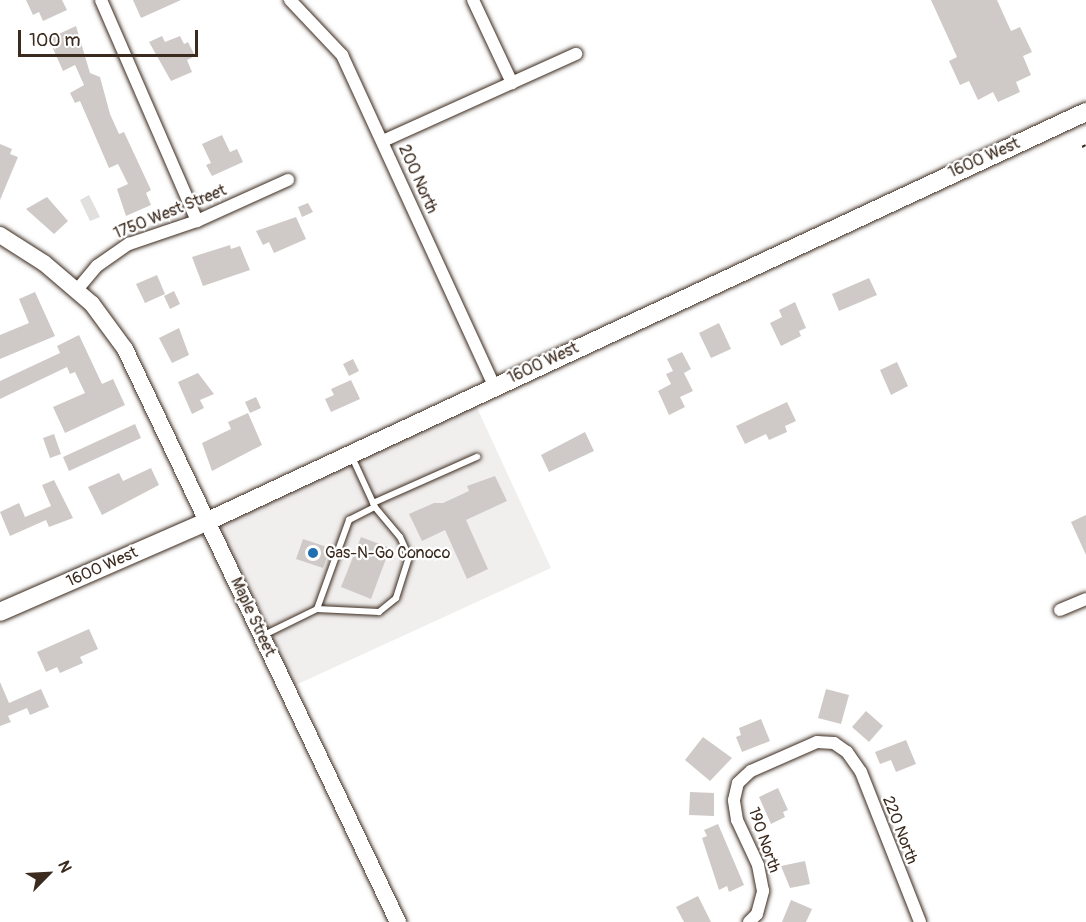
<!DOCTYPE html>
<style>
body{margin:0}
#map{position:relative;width:1086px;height:922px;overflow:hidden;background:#fff;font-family:Pangolin,sans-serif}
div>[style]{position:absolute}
.built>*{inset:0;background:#f1efee}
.green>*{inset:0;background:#e2e0de}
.building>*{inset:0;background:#cfcac7}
.path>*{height:2px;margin-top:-1px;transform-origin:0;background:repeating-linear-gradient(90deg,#3b2a1e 0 6px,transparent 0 10.5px)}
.roads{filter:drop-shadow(0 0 2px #3b2a1e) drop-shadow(0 0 2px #3b2a1e)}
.lane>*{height:6px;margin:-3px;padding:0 3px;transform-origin:3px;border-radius:3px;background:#fff}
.street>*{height:12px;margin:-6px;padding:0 6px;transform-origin:6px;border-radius:6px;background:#fff}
.secondary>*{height:16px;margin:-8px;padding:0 8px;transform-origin:8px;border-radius:8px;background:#fff}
.primary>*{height:18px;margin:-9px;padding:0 9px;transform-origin:9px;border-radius:9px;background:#fff}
.dots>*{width:16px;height:16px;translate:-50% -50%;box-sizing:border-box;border:3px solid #fff;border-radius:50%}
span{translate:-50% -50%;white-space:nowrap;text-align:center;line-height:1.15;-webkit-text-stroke:4.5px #fff;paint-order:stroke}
.street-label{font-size:16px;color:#3b2a1e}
.poi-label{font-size:16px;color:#3b2a1e}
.left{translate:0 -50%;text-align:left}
.north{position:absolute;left:18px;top:844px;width:60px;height:60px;-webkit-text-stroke:4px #fff;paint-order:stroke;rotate:66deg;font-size:16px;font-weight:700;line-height:24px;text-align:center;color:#3b2a1e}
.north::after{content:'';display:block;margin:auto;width:21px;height:27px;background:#3b2a1e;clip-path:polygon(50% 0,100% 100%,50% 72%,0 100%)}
.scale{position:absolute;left:18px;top:30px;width:180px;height:27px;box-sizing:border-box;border:3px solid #3b2a1e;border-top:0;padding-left:8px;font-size:18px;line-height:21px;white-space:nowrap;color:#3b2a1e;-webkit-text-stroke:4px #fff;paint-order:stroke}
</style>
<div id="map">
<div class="built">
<div style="clip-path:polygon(472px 397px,551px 568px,287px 689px,208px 521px)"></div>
</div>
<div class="green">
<div style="clip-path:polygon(89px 195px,100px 217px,90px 221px,80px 200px)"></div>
</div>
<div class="building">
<div style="clip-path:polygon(26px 0,62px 0,67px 10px,43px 21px,39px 12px,33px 15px)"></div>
<div style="clip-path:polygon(133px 0,181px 0,141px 18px)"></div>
<div style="clip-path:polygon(931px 0,997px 0,1011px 31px,1020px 27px,1032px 52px,1023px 56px,1031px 75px,1016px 82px,1020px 92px,998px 102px,993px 92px,978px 100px,969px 81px,960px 85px,949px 61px,957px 57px)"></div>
<div style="clip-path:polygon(76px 26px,90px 73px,100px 77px,110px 114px,119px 134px,124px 132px,151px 190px,146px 193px,151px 205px,126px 216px,117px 189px,128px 184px,118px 164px,109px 168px,80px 101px,75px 103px,70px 93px,84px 85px,75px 65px,63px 71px,51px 44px,54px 42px,52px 37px)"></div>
<div style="clip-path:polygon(162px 36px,165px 42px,180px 36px,184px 44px,188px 42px,195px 56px,187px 60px,192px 72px,171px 81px,149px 42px)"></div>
<div style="clip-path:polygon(222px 135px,230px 152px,237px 149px,243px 162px,212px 176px,206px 165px,211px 163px,202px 144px)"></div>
<div style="clip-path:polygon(0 144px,12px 149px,10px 154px,18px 157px,0 200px)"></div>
<div style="clip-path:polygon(47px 197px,68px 221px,54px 234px,26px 209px)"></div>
<div style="clip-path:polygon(308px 203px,313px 212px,302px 217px,298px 207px)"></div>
<div style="clip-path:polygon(296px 217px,306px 239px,274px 253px,269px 242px,263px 245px,256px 231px)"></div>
<div style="clip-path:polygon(230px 245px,231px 249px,240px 246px,250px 270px,203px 286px,192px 257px)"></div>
<div style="clip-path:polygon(157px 275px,165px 294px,145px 303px,136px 284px)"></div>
<div style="clip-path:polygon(869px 278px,877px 295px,839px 311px,832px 294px)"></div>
<div style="clip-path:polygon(174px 291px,180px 304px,170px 309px,164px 296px)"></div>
<div style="clip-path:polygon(35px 292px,55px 336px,0 359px,0 335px,29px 323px,19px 299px)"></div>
<div style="clip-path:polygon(795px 302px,806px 328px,799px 331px,801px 336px,781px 346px,770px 323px,782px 317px,779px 310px)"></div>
<div style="clip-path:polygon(719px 323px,731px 349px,711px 358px,699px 333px)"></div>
<div style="clip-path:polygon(179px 328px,189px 355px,172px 363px,159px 338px)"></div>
<div style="clip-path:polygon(79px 335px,102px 384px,113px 379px,125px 405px,65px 433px,53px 407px,85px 393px,75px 372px,70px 374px,67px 367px,0 399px,0 381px,60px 353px,57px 346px)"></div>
<div style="clip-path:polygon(682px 352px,691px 369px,684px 373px,693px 391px,680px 397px,685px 407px,669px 415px,658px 391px,671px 384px,666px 374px,673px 371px,667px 359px)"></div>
<div style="clip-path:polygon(353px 359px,359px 371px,349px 376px,343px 364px)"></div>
<div style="clip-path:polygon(897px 362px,908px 386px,891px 395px,880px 370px)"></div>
<div style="clip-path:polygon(198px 373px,214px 394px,200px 400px,204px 408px,192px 414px,178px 382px)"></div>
<div style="clip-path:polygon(351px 380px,360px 399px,331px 412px,325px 399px,334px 395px,331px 389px)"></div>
<div style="clip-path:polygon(256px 397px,261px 408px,250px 413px,245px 402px)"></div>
<div style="clip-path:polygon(787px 402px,796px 421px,785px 426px,787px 432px,769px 440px,766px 434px,745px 444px,736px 426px)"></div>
<div style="clip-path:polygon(248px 413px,262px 445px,212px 471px,202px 443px,231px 429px,228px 422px)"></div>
<div style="clip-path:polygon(135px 424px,141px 438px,69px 471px,63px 457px)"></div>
<div style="clip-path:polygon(585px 432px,594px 451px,549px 472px,541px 455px)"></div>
<div style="clip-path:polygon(54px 434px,61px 454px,50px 458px,43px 438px)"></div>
<div style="clip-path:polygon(151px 468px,159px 485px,102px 515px,88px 487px,119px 473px,123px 481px)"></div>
<div style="clip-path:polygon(495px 476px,507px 501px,466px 520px,488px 569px,467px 579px,445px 530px,422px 541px,409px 514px,434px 503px,443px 503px,469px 491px,467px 486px)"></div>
<div style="clip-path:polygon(54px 480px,73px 518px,49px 527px,46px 520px,10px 536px,0 512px,19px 503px,25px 517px,51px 506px,42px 485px)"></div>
<div style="clip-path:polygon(1086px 515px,1086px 555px,1071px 522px)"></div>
<div style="clip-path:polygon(361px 537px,390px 548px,371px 599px,341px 587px)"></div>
<div style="clip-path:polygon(303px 539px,330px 548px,323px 568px,296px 559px)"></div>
<div style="clip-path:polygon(89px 629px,98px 649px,80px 657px,83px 663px,60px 673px,57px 667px,46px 672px,37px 652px)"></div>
<div style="clip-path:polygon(0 682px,9px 703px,41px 689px,49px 707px,30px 715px,27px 708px,8px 716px,11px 722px,0 726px)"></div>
<div style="clip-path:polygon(826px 689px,849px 695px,841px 724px,818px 718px)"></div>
<div style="clip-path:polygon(866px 711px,883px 726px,869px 742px,852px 727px)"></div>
<div style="clip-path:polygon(761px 719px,770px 741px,742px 752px,736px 737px,741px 735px,739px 728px)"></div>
<div style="clip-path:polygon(703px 737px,732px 758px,710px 781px,685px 760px)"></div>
<div style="clip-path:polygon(906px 740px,916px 764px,896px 772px,891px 760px,880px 764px,875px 752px)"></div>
<div style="clip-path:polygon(778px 788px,788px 810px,783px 812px,785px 817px,771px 824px,759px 797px)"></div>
<div style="clip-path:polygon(690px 792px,714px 793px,714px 816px,689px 815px)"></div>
<div style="clip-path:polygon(718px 824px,744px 885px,729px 892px,727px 886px,719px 890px,702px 838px,707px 836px,704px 830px)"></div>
<div style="clip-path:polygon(805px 861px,810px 884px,790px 888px,781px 866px)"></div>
<div style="clip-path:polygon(698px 896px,711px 922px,684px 922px,676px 907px)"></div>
<div style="clip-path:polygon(791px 900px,812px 909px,806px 922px,782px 922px)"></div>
</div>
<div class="path">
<div style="left:1082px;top:147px;width:4px;rotate:-27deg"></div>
</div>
<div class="roads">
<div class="lane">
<div style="left:373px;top:503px;width:114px;rotate:-23.9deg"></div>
<div style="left:317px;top:609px;width:95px;rotate:-70.2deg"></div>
<div style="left:349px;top:520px;width:29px;rotate:-27deg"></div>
<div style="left:262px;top:636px;width:61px;rotate:-26.1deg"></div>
<div style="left:317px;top:609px;width:62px;rotate:2.8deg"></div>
<div style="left:379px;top:612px;width:22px;rotate:-39deg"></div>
<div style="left:396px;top:598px;width:43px;rotate:-72.4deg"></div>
<div style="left:409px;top:557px;width:22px;rotate:-114deg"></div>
<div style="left:400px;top:537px;width:39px;rotate:-130deg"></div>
<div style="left:375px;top:507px;width:55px;rotate:-114.7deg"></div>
</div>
<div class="street">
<div style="left:101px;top:0;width:241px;rotate:66.5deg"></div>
<div style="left:290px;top:0;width:76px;rotate:46.6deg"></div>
<div style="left:342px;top:55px;width:364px;rotate:65.3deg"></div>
<div style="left:473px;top:0;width:92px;rotate:64.8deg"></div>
<div style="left:383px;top:141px;width:212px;rotate:-24.3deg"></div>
<div style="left:76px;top:291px;width:33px;rotate:-50deg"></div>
<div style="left:97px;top:266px;width:39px;rotate:-35deg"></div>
<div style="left:129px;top:244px;width:72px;rotate:-18.7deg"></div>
<div style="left:197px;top:221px;width:100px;rotate:-24.3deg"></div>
<div style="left:1060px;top:610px;width:28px;rotate:-23deg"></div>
<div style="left:749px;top:922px;width:11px;rotate:-45deg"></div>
<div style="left:757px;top:914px;width:24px;rotate:-75deg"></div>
<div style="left:763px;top:891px;width:26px;rotate:-101deg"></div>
<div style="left:758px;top:865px;width:50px;rotate:-115deg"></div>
<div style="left:737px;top:820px;width:20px;rotate:-99deg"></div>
<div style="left:734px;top:800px;width:17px;rotate:-77deg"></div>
<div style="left:738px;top:783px;width:18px;rotate:-43deg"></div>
<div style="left:751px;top:771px;width:72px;rotate:-23.7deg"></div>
<div style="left:817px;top:742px;width:17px;rotate:3deg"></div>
<div style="left:834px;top:743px;width:16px;rotate:35deg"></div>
<div style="left:847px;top:752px;width:24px;rotate:55deg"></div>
<div style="left:861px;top:772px;width:161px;rotate:68.5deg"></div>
</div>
<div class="secondary">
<div style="left:0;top:235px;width:52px;rotate:32.5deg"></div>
<div style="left:44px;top:263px;width:63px;rotate:40.5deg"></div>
<div style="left:92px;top:304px;width:56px;rotate:53.7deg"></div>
<div style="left:125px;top:349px;width:635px;rotate:64.53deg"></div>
</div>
<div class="primary">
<div style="left:0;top:612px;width:227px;rotate:-23.6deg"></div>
<div style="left:208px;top:521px;width:969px;rotate:-24.98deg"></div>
</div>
</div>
<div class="dots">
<div style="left:313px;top:553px;background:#1f6fb2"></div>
</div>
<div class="street-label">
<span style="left:984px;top:158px;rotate:-24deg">1600 West</span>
<span style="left:418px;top:179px;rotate:66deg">200 North</span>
<span style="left:170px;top:212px;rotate:-22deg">1750 West Street</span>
<span style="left:543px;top:363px;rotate:-25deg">1600 West</span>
<span style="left:102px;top:567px;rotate:-24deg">1600 West</span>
<span style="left:253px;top:617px;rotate:65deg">Maple Street</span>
<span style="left:900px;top:830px;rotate:69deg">220 North</span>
<span style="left:764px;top:840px;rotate:71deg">190 North</span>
</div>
<div class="poi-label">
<span class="left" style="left:325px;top:553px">Gas-N-Go Conoco</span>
</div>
<div class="north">N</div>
<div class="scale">100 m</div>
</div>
